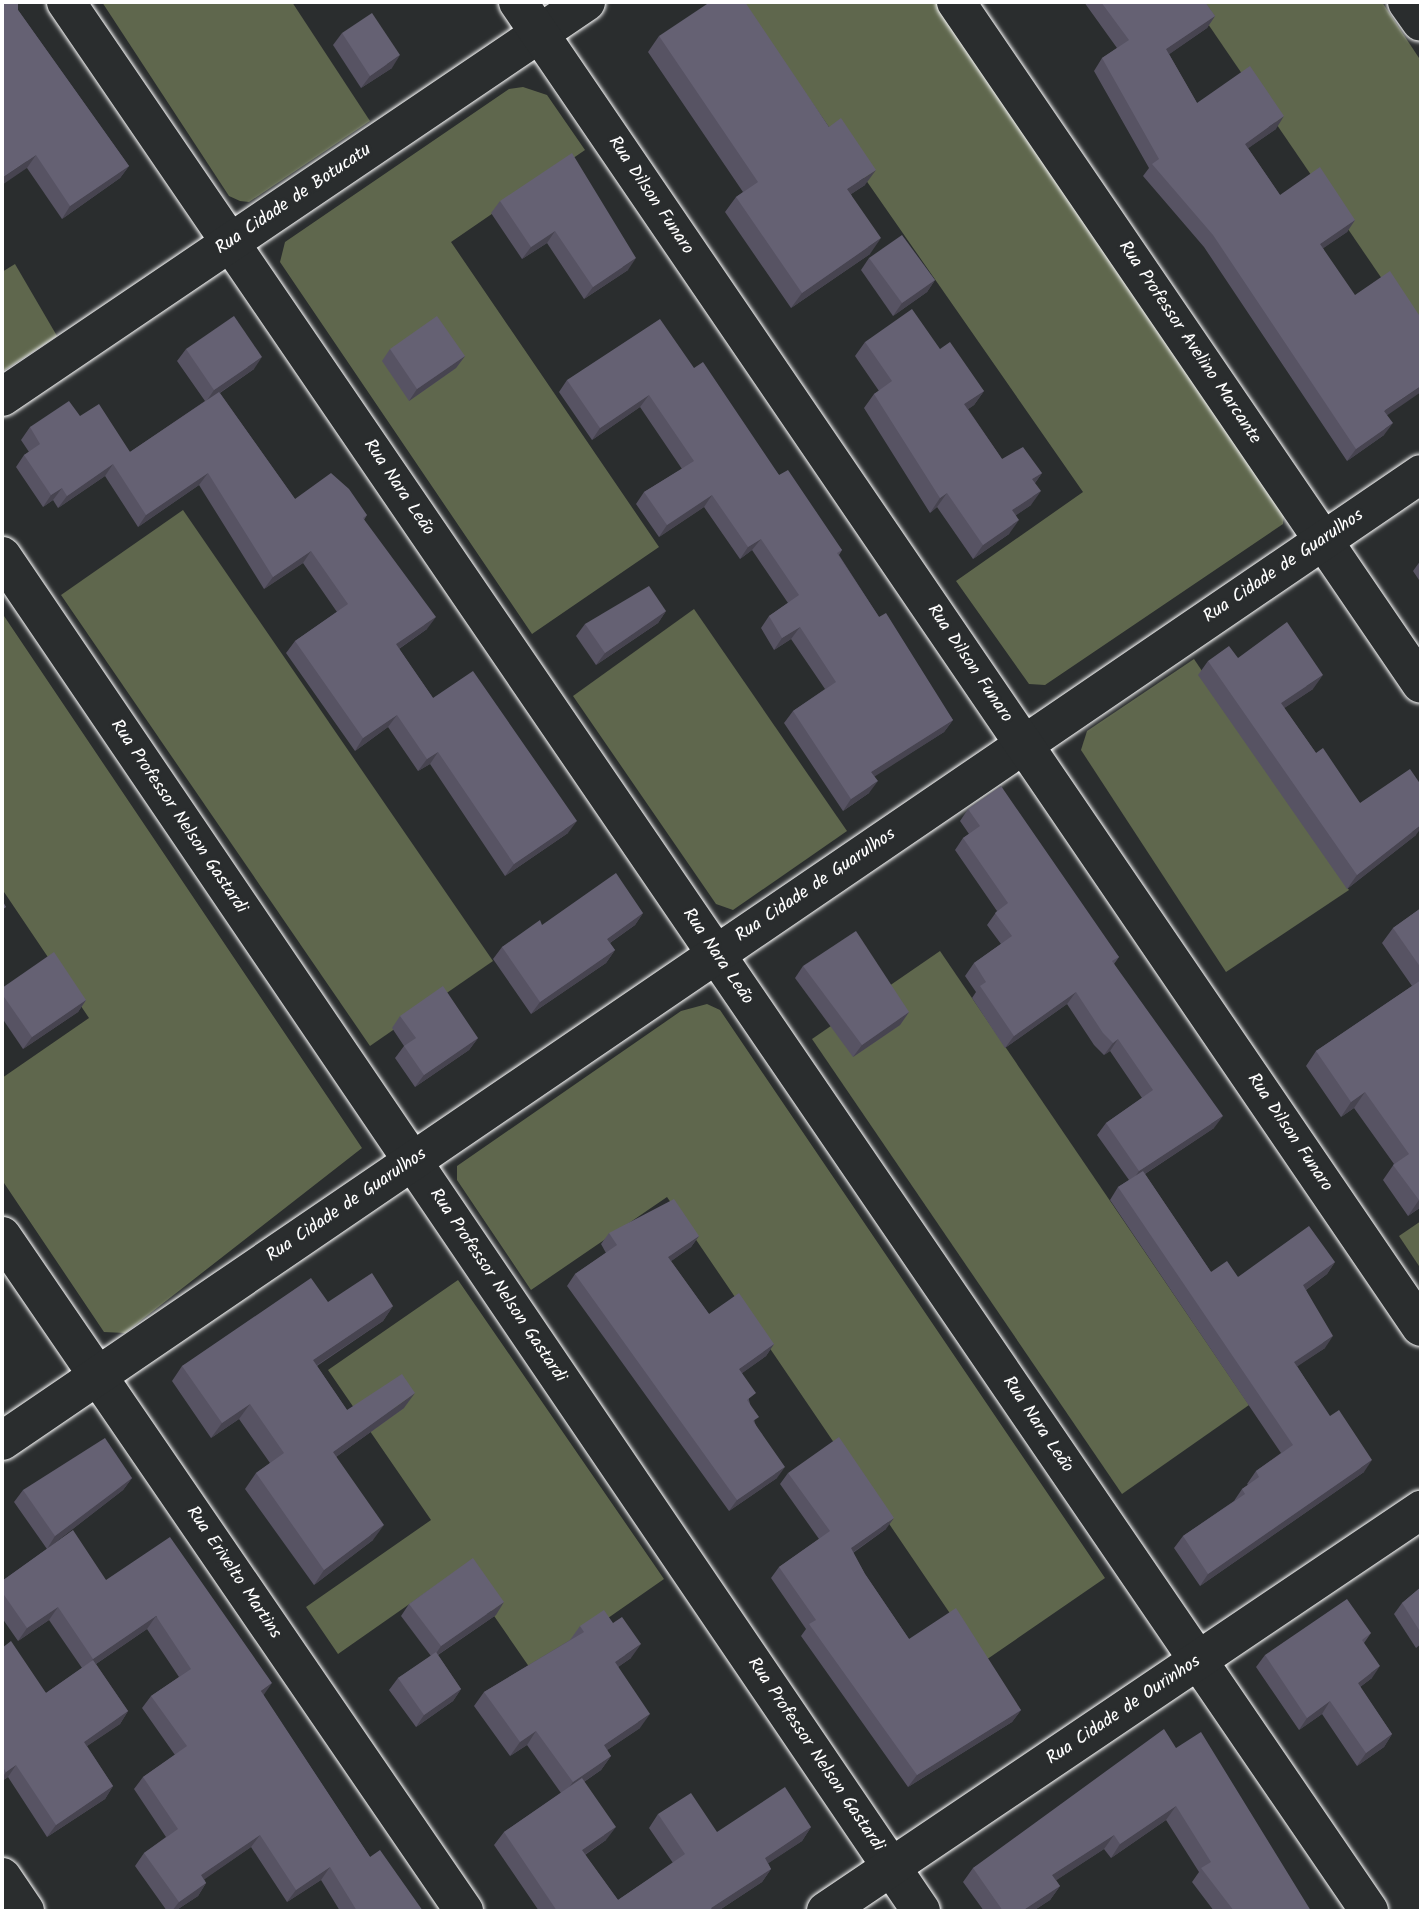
<!DOCTYPE html>
<meta charset="utf-8">
<style>
body{margin:0}
#map{position:relative;width:1423px;height:1913px;overflow:hidden;background:#2a2d2e;font-family:Kalam,sans-serif}
div>[style]{position:absolute}
.green>*{inset:0;background:#5f674d}
.roads{filter:drop-shadow(0 0 2px #fff) drop-shadow(0 0 2px #fff)}
.minor>*{height:38px;margin:-19px;padding:0 19px;transform-origin:19px;border-radius:19px;background:#2a2d2e}
.tertiary>*{height:38px;margin:-19px;padding:0 19px;transform-origin:19px;border-radius:19px;background:#2a2d2e}
.wall>*{inset:0;background:#575363}
.shaded-wall>*{inset:0;background:#474450}
.building>*{inset:0;background:#656173}
span{translate:-50% -50%;white-space:nowrap;text-align:center;line-height:1.15;-webkit-text-stroke:6px #2a2d2e;paint-order:stroke}
.street-label{font-size:18px;color:#fff}
.frame{position:absolute;inset:0;border:4px solid #fff;pointer-events:none}
</style>
<div id="map">
<div class="green">
<div style="clip-path:polygon(102px 2px,292px 2px,370px 121px,249px 202px,240px 201px,229px 196px)"></div>
<div style="clip-path:polygon(742px 2px,942px 2px,1284px 514px,1283px 524px,1045px 685px,1029px 684px,956px 581px,1083px 492px)"></div>
<div style="clip-path:polygon(1193px 2px,1382px 2px,1421px 61px,1421px 336px)"></div>
<div style="clip-path:polygon(523px 87px,547px 95px,585px 150px,451px 242px,659px 547px,532px 634px,280px 262px,285px 242px,509px 89px)"></div>
<div style="clip-path:polygon(15px 264px,57px 336px,2px 372px,2px 272px)"></div>
<div style="clip-path:polygon(183px 510px,493px 961px,370px 1046px,61px 595px)"></div>
<div style="clip-path:polygon(694px 609px,847px 831px,733px 910px,716px 904px,573px 696px)"></div>
<div style="clip-path:polygon(2px 613px,362px 1148px,125px 1333px,104px 1332px,2px 1180px,2px 1078px,89px 1018px,2px 889px)"></div>
<div style="clip-path:polygon(1194px 659px,1349px 890px,1226px 972px,1081px 750px,1087px 731px)"></div>
<div style="clip-path:polygon(940px 951px,1249px 1405px,1122px 1494px,812px 1039px)"></div>
<div style="clip-path:polygon(707px 1004px,720px 1010px,1105px 1578px,983px 1662px,667px 1197px,531px 1290px,457px 1180px,457px 1166px,681px 1011px)"></div>
<div style="clip-path:polygon(1421px 1221px,1421px 1269px,1399px 1236px)"></div>
<div style="clip-path:polygon(458px 1280px,664px 1579px,532px 1671px,461px 1568px,338px 1654px,306px 1607px,431px 1520px,328px 1370px)"></div>
</div>
<div class="roads">
<div class="minor">
<div style="left:66px;top:2px;width:2311px;rotate:55.68deg"></div>
<div style="left:956px;top:2px;width:825px;rotate:55.71deg"></div>
<div style="left:1407px;top:2px;width:24px;rotate:55deg"></div>
<div style="left:2px;top:397px;width:705px;rotate:-34.07deg"></div>
<div style="left:2px;top:556px;width:1637px;rotate:55.85deg"></div>
<div style="left:2px;top:1236px;width:818px;rotate:55.61deg"></div>
<div style="left:2px;top:1441px;width:1717px;rotate:-34.27deg"></div>
<div style="left:2px;top:1877px;width:41px;rotate:55.9deg"></div>
<div style="left:826px;top:1911px;width:718px;rotate:-33.98deg"></div>
</div>
<div class="tertiary">
<div style="left:518px;top:2px;width:1603px;rotate:55.73deg"></div>
</div>
</div>
<div class="wall">
<div style="clip-path:polygon(1084px 2px,1205px 2px,1215px 16px,1207px 28px,1169px 54px,1197px 103px,1276px 129px,1248px 148px,1280px 195px,1355px 220px,1347px 232px,1323px 248px,1387px 415px,1384px 435px,1347px 461px,1204px 247px,1143px 176px,1149px 168px,1094px 71px,1102px 58px,1117px 48px)"></div>
<div style="clip-path:polygon(18px 10px,129px 166px,120px 178px,62px 219px,27px 168px)"></div>
<div style="clip-path:polygon(342px 33px,392px 68px,361px 88px,333px 45px)"></div>
<div style="clip-path:polygon(659px 36px,865px 185px,851px 194px,870px 254px,791px 308px,725px 212px,736px 197px,743px 192px,648px 52px)"></div>
<div style="clip-path:polygon(500px 201px,628px 270px,584px 299px,547px 243px,522px 259px,491px 213px)"></div>
<div style="clip-path:polygon(869px 258px,935px 280px,927px 292px,893px 316px,861px 270px)"></div>
<div style="clip-path:polygon(865px 342px,940px 349px,984px 391px,974px 405px,968px 409px,1002px 459px,1042px 473px,1035px 483px,1031px 505px,1016px 515px,1009px 534px,973px 559px,937px 507px,930px 513px,864px 408px,874px 394px,879px 391px,855px 356px)"></div>
<div style="clip-path:polygon(186px 349px,254px 369px,220px 393px,295px 499px,367px 515px,364px 520px,427px 629px,399px 649px,433px 698px,568px 833px,505px 876px,430px 764px,418px 771px,388px 727px,355px 751px,286px 653px,295px 641px,337px 612px,303px 563px,264px 589px,199px 485px,138px 527px,105px 476px,58px 508px,53px 500px,43px 507px,16px 467px,24px 455px,29px 452px,21px 440px,30px 427px,80px 416px,130px 452px,205px 401px,177px 361px)"></div>
<div style="clip-path:polygon(390px 349px,465px 356px,456px 368px,409px 401px,382px 361px)"></div>
<div style="clip-path:polygon(694px 368px,779px 475px,842px 550px,839px 555px,879px 617px,953px 720px,944px 732px,874px 776px,869px 793px,843px 811px,784px 723px,793px 711px,825px 689px,791px 639px,774px 650px,761px 628px,769px 616px,788px 603px,752px 550px,740px 559px,704px 507px,659px 537px,636px 504px,644px 492px,682px 469px,640px 407px,592px 440px,559px 392px,567px 380px)"></div>
<div style="clip-path:polygon(1421px 560px,1421px 583px,1413px 571px)"></div>
<div style="clip-path:polygon(666px 611px,658px 623px,596px 665px,576px 636px,585px 624px)"></div>
<div style="clip-path:polygon(1238px 658px,1313px 689px,1284px 708px,1316px 753px,1360px 803px,1416px 835px,1347px 889px,1198px 675px,1208px 661px)"></div>
<div style="clip-path:polygon(968px 809px,1119px 957px,1114px 964px,1214px 1128px,1145px 1174px,1211px 1272px,1238px 1277px,1335px 1262px,1327px 1274px,1306px 1290px,1325px 1348px,1297px 1366px,1364px 1472px,1200px 1586px,1174px 1548px,1183px 1536px,1234px 1501px,1242px 1489px,1248px 1485px,1247px 1484px,1256px 1471px,1281px 1453px,1110px 1200px,1118px 1187px,1129px 1180px,1097px 1135px,1106px 1123px,1142px 1098px,1110px 1051px,1104px 1055px,1094px 1045px,1067px 1004px,1005px 1048px,972px 998px,976px 992px,965px 976px,974px 963px,1001px 944px,987px 925px,997px 911px,955px 850px,963px 838px,969px 834px,960px 821px)"></div>
<div style="clip-path:polygon(1421px 908px,1421px 1207px,1408px 1216px,1383px 1180px,1394px 1164px,1354px 1108px,1341px 1117px,1306px 1066px,1316px 1051px,1412px 986px,1382px 943px,1393px 928px)"></div>
<div style="clip-path:polygon(643px 913px,635px 925px,610px 943px,615px 950px,606px 963px,531px 1014px,493px 959px,502px 947px,542px 925px)"></div>
<div style="clip-path:polygon(803px 966px,909px 1012px,900px 1025px,853px 1057px,795px 978px)"></div>
<div style="clip-path:polygon(2px 988px,86px 1000px,78px 1012px,23px 1049px,2px 1018px)"></div>
<div style="clip-path:polygon(400px 1016px,478px 1038px,469px 1050px,415px 1087px,395px 1058px,404px 1046px,392px 1028px)"></div>
<div style="clip-path:polygon(609px 1233px,699px 1236px,691px 1247px,671px 1261px,709px 1314px,774px 1344px,766px 1356px,742px 1373px,755px 1423px,777px 1478px,729px 1511px,567px 1286px,575px 1274px,606px 1253px,601px 1244px)"></div>
<div style="clip-path:polygon(328px 1302px,393px 1306px,383px 1321px,317px 1366px,347px 1410px,404px 1408px,336px 1457px,373px 1540px,314px 1585px,245px 1489px,256px 1473px,270px 1463px,239px 1419px,211px 1438px,172px 1381px,182px 1366px)"></div>
<div style="clip-path:polygon(788px 1473px,886px 1529px,853px 1553px,865px 1574px,909px 1639px,1021px 1710px,1012px 1722px,908px 1787px,801px 1636px,806px 1629px,771px 1578px,779px 1567px,819px 1539px,780px 1484px)"></div>
<div style="clip-path:polygon(132px 1478px,123px 1490px,48px 1548px,106px 1580px,263px 1695px,370px 1857px,423px 1911px,340px 1911px,321px 1880px,287px 1902px,251px 1847px,204px 1879px,206px 1883px,198px 1896px,175px 1911px,167px 1911px,135px 1866px,144px 1853px,166px 1837px,134px 1789px,143px 1777px,175px 1755px,142px 1708px,151px 1696px,179px 1677px,147px 1629px,96px 1664px,128px 1711px,120px 1724px,87px 1746px,113px 1786px,105px 1799px,47px 1837px,8px 1777px,2px 1781px,2px 1648px,46px 1693px,82px 1668px,49px 1620px,18px 1641px,2px 1618px,2px 1581px,47px 1549px,14px 1502px,23px 1490px)"></div>
<div style="clip-path:polygon(1421px 1587px,1421px 1644px,1416px 1648px,1394px 1614px,1402px 1603px)"></div>
<div style="clip-path:polygon(409px 1604px,496px 1615px,438px 1655px,461px 1689px,453px 1701px,416px 1727px,389px 1690px,398px 1678px,431px 1656px,401px 1616px)"></div>
<div style="clip-path:polygon(580px 1626px,631px 1658px,618px 1667px,640px 1728px,607px 1750px,611px 1756px,601px 1770px,584px 1782px,606px 1840px,585px 1855px,618px 1900px,673px 1863px,649px 1828px,658px 1814px,717px 1832px,811px 1827px,802px 1841px,768px 1863px,771px 1869px,762px 1882px,718px 1911px,539px 1911px,494px 1845px,504px 1832px,561px 1793px,527px 1745px,510px 1756px,474px 1706px,484px 1692px,570px 1640px)"></div>
<div style="clip-path:polygon(1371px 1633px,1364px 1643px,1372px 1678px,1360px 1687px,1392px 1734px,1384px 1747px,1357px 1766px,1322px 1714px,1299px 1730px,1256px 1667px,1265px 1655px)"></div>
<div style="clip-path:polygon(1176px 1748px,1311px 1911px,1214px 1911px,1192px 1882px,1199px 1872px,1166px 1820px,1111px 1858px,1104px 1849px,1056px 1880px,1060px 1886px,1050px 1900px,1033px 1911px,984px 1911px,963px 1882px,973px 1868px)"></div>
</div>
<div class="shaded-wall">
<div style="clip-path:polygon(1215px 16px,1207px 28px,1158px 62px,1166px 49px)"></div>
<div style="clip-path:polygon(400px 55px,392px 68px,361px 88px,370px 76px)"></div>
<div style="clip-path:polygon(1284px 116px,1276px 129px,1237px 156px,1245px 144px)"></div>
<div style="clip-path:polygon(36px 155px,27px 168px,2px 185px,2px 178px)"></div>
<div style="clip-path:polygon(129px 166px,120px 178px,62px 219px,70px 206px)"></div>
<div style="clip-path:polygon(876px 170px,865px 185px,836px 204px,847px 189px)"></div>
<div style="clip-path:polygon(1355px 220px,1347px 232px,1312px 256px,1320px 244px)"></div>
<div style="clip-path:polygon(555px 231px,547px 243px,522px 259px,531px 247px)"></div>
<div style="clip-path:polygon(881px 238px,870px 254px,791px 308px,802px 293px)"></div>
<div style="clip-path:polygon(636px 258px,628px 270px,584px 299px,593px 287px)"></div>
<div style="clip-path:polygon(935px 280px,927px 292px,893px 316px,902px 303px)"></div>
<div style="clip-path:polygon(465px 356px,456px 368px,409px 401px,417px 389px)"></div>
<div style="clip-path:polygon(262px 357px,254px 369px,206px 402px,214px 390px)"></div>
<div style="clip-path:polygon(1421px 386px,1421px 392px,1376px 423px,1384px 411px)"></div>
<div style="clip-path:polygon(984px 391px,974px 405px,955px 418px,964px 404px)"></div>
<div style="clip-path:polygon(649px 395px,640px 407px,592px 440px,600px 428px)"></div>
<div style="clip-path:polygon(1393px 423px,1384px 435px,1347px 461px,1356px 449px)"></div>
<div style="clip-path:polygon(113px 464px,105px 476px,58px 508px,67px 496px)"></div>
<div style="clip-path:polygon(208px 473px,199px 485px,138px 527px,146px 515px)"></div>
<div style="clip-path:polygon(1042px 473px,1032px 487px,1032px 479px)"></div>
<div style="clip-path:polygon(62px 488px,53px 500px,43px 507px,51px 495px)"></div>
<div style="clip-path:polygon(1041px 491px,1031px 505px,1002px 525px,1012px 510px)"></div>
<div style="clip-path:polygon(947px 493px,937px 507px,930px 513px,940px 498px)"></div>
<div style="clip-path:polygon(712px 495px,704px 507px,659px 537px,667px 525px)"></div>
<div style="clip-path:polygon(1019px 520px,1009px 534px,973px 559px,983px 545px)"></div>
<div style="clip-path:polygon(761px 539px,752px 550px,740px 559px,748px 547px)"></div>
<div style="clip-path:polygon(311px 551px,303px 563px,264px 589px,273px 577px)"></div>
<div style="clip-path:polygon(666px 611px,658px 623px,596px 665px,605px 653px)"></div>
<div style="clip-path:polygon(436px 617px,427px 629px,387px 657px,396px 644px)"></div>
<div style="clip-path:polygon(800px 627px,791px 639px,774px 650px,782px 638px)"></div>
<div style="clip-path:polygon(1323px 675px,1313px 689px,1271px 717px,1281px 703px)"></div>
<div style="clip-path:polygon(397px 715px,388px 727px,355px 751px,363px 738px)"></div>
<div style="clip-path:polygon(953px 720px,944px 732px,863px 784px,871px 772px)"></div>
<div style="clip-path:polygon(438px 752px,430px 764px,418px 771px,427px 759px)"></div>
<div style="clip-path:polygon(878px 781px,869px 793px,843px 811px,851px 799px)"></div>
<div style="clip-path:polygon(577px 821px,568px 833px,505px 876px,514px 864px)"></div>
<div style="clip-path:polygon(1421px 825px,1421px 828px,1416px 835px,1347px 889px,1357px 875px)"></div>
<div style="clip-path:polygon(643px 913px,635px 925px,598px 951px,607px 939px)"></div>
<div style="clip-path:polygon(615px 950px,606px 963px,531px 1014px,540px 1002px)"></div>
<div style="clip-path:polygon(1076px 992px,1067px 1004px,1005px 1048px,1014px 1036px)"></div>
<div style="clip-path:polygon(86px 1000px,78px 1012px,23px 1049px,32px 1037px)"></div>
<div style="clip-path:polygon(909px 1012px,900px 1025px,853px 1057px,862px 1045px)"></div>
<div style="clip-path:polygon(478px 1038px,469px 1050px,415px 1087px,424px 1075px)"></div>
<div style="clip-path:polygon(1118px 1039px,1110px 1051px,1104px 1055px,1113px 1043px)"></div>
<div style="clip-path:polygon(1365px 1092px,1354px 1108px,1341px 1117px,1351px 1102px)"></div>
<div style="clip-path:polygon(1223px 1116px,1214px 1128px,1131px 1183px,1139px 1171px)"></div>
<div style="clip-path:polygon(1421px 1199px,1421px 1207px,1408px 1216px,1419px 1200px)"></div>
<div style="clip-path:polygon(699px 1236px,691px 1247px,660px 1269px,668px 1257px)"></div>
<div style="clip-path:polygon(1335px 1262px,1327px 1274px,1295px 1298px,1303px 1285px)"></div>
<div style="clip-path:polygon(393px 1306px,383px 1321px,302px 1375px,313px 1360px)"></div>
<div style="clip-path:polygon(1333px 1336px,1325px 1348px,1286px 1374px,1294px 1362px)"></div>
<div style="clip-path:polygon(774px 1344px,766px 1356px,731px 1381px,739px 1369px)"></div>
<div style="clip-path:polygon(415px 1393px,404px 1408px,322px 1467px,333px 1452px)"></div>
<div style="clip-path:polygon(250px 1404px,239px 1419px,211px 1438px,222px 1423px)"></div>
<div style="clip-path:polygon(1372px 1460px,1364px 1472px,1200px 1586px,1208px 1574px)"></div>
<div style="clip-path:polygon(785px 1467px,777px 1478px,729px 1511px,737px 1500px)"></div>
<div style="clip-path:polygon(132px 1478px,123px 1490px,47px 1549px,55px 1536px)"></div>
<div style="clip-path:polygon(894px 1518px,886px 1529px,842px 1560px,851px 1548px)"></div>
<div style="clip-path:polygon(384px 1525px,373px 1540px,314px 1585px,324px 1570px)"></div>
<div style="clip-path:polygon(504px 1602px,496px 1615px,433px 1658px,441px 1646px)"></div>
<div style="clip-path:polygon(58px 1607px,49px 1620px,18px 1641px,27px 1628px)"></div>
<div style="clip-path:polygon(156px 1616px,147px 1629px,84px 1672px,93px 1659px)"></div>
<div style="clip-path:polygon(641px 1644px,631px 1658px,605px 1676px,615px 1662px)"></div>
<div style="clip-path:polygon(1380px 1666px,1372px 1678px,1349px 1695px,1358px 1683px)"></div>
<div style="clip-path:polygon(272px 1683px,263px 1696px,261px 1691px)"></div>
<div style="clip-path:polygon(461px 1689px,453px 1701px,416px 1727px,424px 1715px)"></div>
<div style="clip-path:polygon(1330px 1701px,1322px 1714px,1299px 1730px,1307px 1718px)"></div>
<div style="clip-path:polygon(1021px 1710px,1012px 1722px,908px 1787px,917px 1775px)"></div>
<div style="clip-path:polygon(128px 1711px,120px 1724px,75px 1754px,84px 1742px)"></div>
<div style="clip-path:polygon(650px 1714px,640px 1728px,594px 1759px,604px 1745px)"></div>
<div style="clip-path:polygon(536px 1731px,527px 1745px,510px 1756px,520px 1742px)"></div>
<div style="clip-path:polygon(1392px 1734px,1384px 1747px,1357px 1766px,1366px 1753px)"></div>
<div style="clip-path:polygon(611px 1756px,601px 1770px,563px 1796px,573px 1782px)"></div>
<div style="clip-path:polygon(16px 1765px,8px 1777px,2px 1781px,2px 1778px,6px 1772px)"></div>
<div style="clip-path:polygon(113px 1786px,105px 1799px,47px 1837px,56px 1825px)"></div>
<div style="clip-path:polygon(1176px 1806px,1166px 1820px,1111px 1858px,1120px 1844px)"></div>
<div style="clip-path:polygon(616px 1827px,606px 1840px,572px 1863px,582px 1850px)"></div>
<div style="clip-path:polygon(811px 1827px,802px 1841px,755px 1872px,765px 1858px)"></div>
<div style="clip-path:polygon(260px 1835px,251px 1847px,192px 1888px,201px 1875px)"></div>
<div style="clip-path:polygon(1114px 1835px,1104px 1849px,1043px 1889px,1052px 1875px)"></div>
<div style="clip-path:polygon(330px 1867px,321px 1880px,287px 1902px,296px 1890px)"></div>
<div style="clip-path:polygon(771px 1869px,762px 1882px,718px 1911px,709px 1911px,711px 1908px)"></div>
<div style="clip-path:polygon(206px 1883px,198px 1896px,175px 1911px,172px 1911px,179px 1902px)"></div>
<div style="clip-path:polygon(1060px 1886px,1050px 1900px,1033px 1911px,1022px 1911px)"></div>
</div>
<div class="building">
<div style="clip-path:polygon(2px 2px,18px 2px,18px 10px,129px 166px,70px 206px,36px 155px,2px 178px)"></div>
<div style="clip-path:polygon(710px 2px,745px 2px,829px 127px,841px 118px,876px 170px,847px 189px,881px 238px,802px 293px,736px 197px,758px 182px,659px 36px)"></div>
<div style="clip-path:polygon(1101px 2px,1205px 2px,1215px 16px,1166px 49px,1197px 103px,1250px 66px,1284px 116px,1245px 144px,1280px 195px,1320px 167px,1355px 220px,1320px 244px,1355px 295px,1390px 271px,1421px 318px,1421px 386px,1384px 411px,1393px 423px,1356px 449px,1213px 235px,1152px 164px,1159px 159px,1102px 58px,1129px 40px)"></div>
<div style="clip-path:polygon(372px 13px,400px 55px,370px 76px,342px 33px)"></div>
<div style="clip-path:polygon(572px 153px,636px 258px,593px 287px,555px 231px,531px 247px,500px 201px)"></div>
<div style="clip-path:polygon(902px 235px,935px 280px,902px 303px,869px 258px)"></div>
<div style="clip-path:polygon(912px 309px,940px 349px,950px 342px,984px 391px,964px 404px,1002px 459px,1023px 447px,1042px 473px,1032px 479px,1041px 491px,1012px 510px,1019px 520px,983px 545px,947px 493px,940px 498px,874px 394px,892px 381px,865px 342px)"></div>
<div style="clip-path:polygon(234px 316px,262px 357px,214px 390px,186px 349px)"></div>
<div style="clip-path:polygon(437px 316px,465px 356px,417px 389px,390px 349px)"></div>
<div style="clip-path:polygon(660px 319px,694px 368px,703px 362px,779px 475px,788px 470px,842px 550px,837px 553px,879px 617px,886px 613px,953px 720px,871px 772px,878px 781px,851px 799px,793px 711px,836px 682px,800px 627px,782px 638px,769px 616px,799px 595px,761px 539px,748px 547px,712px 495px,667px 525px,644px 492px,694px 461px,649px 395px,600px 428px,567px 380px)"></div>
<div style="clip-path:polygon(219px 392px,295px 499px,331px 473px,349px 489px,367px 515px,363px 518px,436px 617px,396px 644px,433px 698px,473px 671px,577px 821px,514px 864px,438px 752px,427px 759px,397px 715px,363px 738px,295px 641px,348px 604px,311px 551px,273px 577px,208px 473px,146px 515px,113px 464px,67px 496px,62px 488px,51px 495px,24px 455px,40px 444px,30px 427px,69px 401px,80px 416px,99px 404px,130px 452px,121px 458px)"></div>
<div style="clip-path:polygon(649px 586px,666px 611px,605px 653px,585px 624px)"></div>
<div style="clip-path:polygon(1287px 622px,1323px 675px,1281px 703px,1316px 753px,1323px 748px,1360px 803px,1410px 769px,1421px 785px,1421px 825px,1357px 875px,1208px 661px,1229px 646px,1238px 658px)"></div>
<div style="clip-path:polygon(1001px 786px,1119px 957px,1112px 961px,1223px 1116px,1139px 1171px,1106px 1123px,1153px 1090px,1118px 1039px,1113px 1043px,1103px 1033px,1076px 992px,1014px 1036px,980px 986px,986px 982px,974px 963px,1012px 936px,995px 913px,1008px 903px,963px 838px,980px 826px,968px 809px)"></div>
<div style="clip-path:polygon(616px 873px,643px 913px,607px 939px,615px 950px,540px 1002px,502px 947px,540px 920px,542px 925px)"></div>
<div style="clip-path:polygon(2px 900px,6px 907px,2px 910px)"></div>
<div style="clip-path:polygon(1421px 908px,1421px 968px,1393px 928px)"></div>
<div style="clip-path:polygon(856px 931px,909px 1012px,862px 1045px,803px 966px)"></div>
<div style="clip-path:polygon(54px 952px,86px 1000px,32px 1037px,2px 994px,2px 988px)"></div>
<div style="clip-path:polygon(1421px 980px,1421px 1199px,1419px 1200px,1393px 1165px,1409px 1154px,1365px 1092px,1351px 1102px,1316px 1051px)"></div>
<div style="clip-path:polygon(443px 986px,478px 1038px,424px 1075px,404px 1046px,416px 1038px,400px 1016px)"></div>
<div style="clip-path:polygon(1143px 1171px,1211px 1272px,1227px 1261px,1238px 1277px,1309px 1226px,1335px 1262px,1303px 1285px,1333px 1336px,1294px 1362px,1330px 1416px,1339px 1410px,1372px 1460px,1208px 1574px,1183px 1536px,1245px 1494px,1242px 1489px,1259px 1477px,1256px 1471px,1293px 1445px,1118px 1187px)"></div>
<div style="clip-path:polygon(674px 1199px,699px 1236px,668px 1257px,709px 1314px,739px 1293px,774px 1344px,739px 1369px,756px 1393px,747px 1400px,759px 1417px,753px 1421px,785px 1467px,737px 1500px,575px 1274px,617px 1245px,609px 1233px)"></div>
<div style="clip-path:polygon(372px 1273px,393px 1306px,313px 1360px,347px 1410px,402px 1374px,415px 1393px,333px 1452px,384px 1525px,324px 1570px,256px 1473px,284px 1453px,250px 1404px,222px 1423px,182px 1366px,311px 1278px,328px 1302px)"></div>
<div style="clip-path:polygon(839px 1437px,894px 1518px,851px 1548px,865px 1574px,909px 1639px,956px 1608px,1021px 1710px,917px 1775px,809px 1624px,816px 1620px,779px 1567px,830px 1531px,788px 1473px)"></div>
<div style="clip-path:polygon(105px 1438px,132px 1478px,55px 1536px,23px 1490px)"></div>
<div style="clip-path:polygon(73px 1530px,106px 1580px,170px 1537px,272px 1683px,261px 1691px,370px 1857px,380px 1850px,423px 1911px,357px 1911px,330px 1867px,296px 1890px,260px 1835px,201px 1875px,206px 1883px,179px 1902px,144px 1853px,178px 1829px,143px 1777px,187px 1746px,151px 1696px,191px 1669px,156px 1616px,93px 1659px,58px 1607px,27px 1628px,2px 1592px,2px 1581px)"></div>
<div style="clip-path:polygon(473px 1558px,504px 1602px,441px 1646px,409px 1604px)"></div>
<div style="clip-path:polygon(1421px 1587px,1421px 1633px,1402px 1603px)"></div>
<div style="clip-path:polygon(1347px 1599px,1371px 1633px,1362px 1640px,1380px 1666px,1358px 1683px,1392px 1734px,1366px 1753px,1330px 1701px,1307px 1718px,1265px 1655px)"></div>
<div style="clip-path:polygon(604px 1610px,613px 1623px,622px 1617px,641px 1644px,615px 1662px,650px 1714px,604px 1745px,611px 1756px,573px 1782px,536px 1731px,520px 1742px,484px 1692px,584px 1632px,580px 1626px)"></div>
<div style="clip-path:polygon(11px 1641px,46px 1693px,93px 1660px,128px 1711px,84px 1742px,113px 1786px,56px 1825px,16px 1765px,6px 1772px,2px 1766px,2px 1648px)"></div>
<div style="clip-path:polygon(436px 1652px,461px 1689px,424px 1715px,398px 1678px)"></div>
<div style="clip-path:polygon(1164px 1729px,1176px 1748px,1201px 1732px,1311px 1911px,1234px 1911px,1201px 1868px,1211px 1862px,1176px 1806px,1120px 1844px,1114px 1835px,1052px 1875px,1060px 1886px,1022px 1911px,1003px 1911px,973px 1868px)"></div>
<div style="clip-path:polygon(582px 1778px,616px 1827px,582px 1850px,618px 1900px,685px 1854px,658px 1814px,691px 1793px,717px 1832px,785px 1787px,811px 1827px,765px 1858px,771px 1869px,711px 1908px,713px 1911px,557px 1911px,504px 1832px)"></div>
</div>
<div class="street-label">
<span style="left:650px;top:196px;rotate:56deg">Rua Dilson Funaro</span>
<span style="left:294px;top:200px;rotate:-34deg">Rua Cidade de Botucatu</span>
<span style="left:1189px;top:343px;rotate:56deg">Rua Professor Avelino Marcante</span>
<span style="left:398px;top:488px;rotate:56deg">Rua Nara Leão</span>
<span style="left:1284px;top:567px;rotate:-34deg">Rua Cidade de Guarulhos</span>
<span style="left:969px;top:664px;rotate:56deg">Rua Dilson Funaro</span>
<span style="left:178px;top:817px;rotate:56deg">Rua Professor Nelson Gastardi</span>
<span style="left:816px;top:886px;rotate:-34deg">Rua Cidade de Guarulhos</span>
<span style="left:717px;top:957px;rotate:56deg">Rua Nara Leão</span>
<span style="left:1289px;top:1133px;rotate:56deg">Rua Dilson Funaro</span>
<span style="left:347px;top:1206px;rotate:-34deg">Rua Cidade de Guarulhos</span>
<span style="left:497px;top:1286px;rotate:56deg">Rua Professor Nelson Gastardi</span>
<span style="left:1037px;top:1425px;rotate:56deg">Rua Nara Leão</span>
<span style="left:233px;top:1573px;rotate:56deg">Rua Erivelto Martins</span>
<span style="left:1124px;top:1711px;rotate:-34deg">Rua Cidade de Ourinhos</span>
<span style="left:815px;top:1755px;rotate:56deg">Rua Professor Nelson Gastardi</span>
</div>
<div class="frame"></div>
</div>
